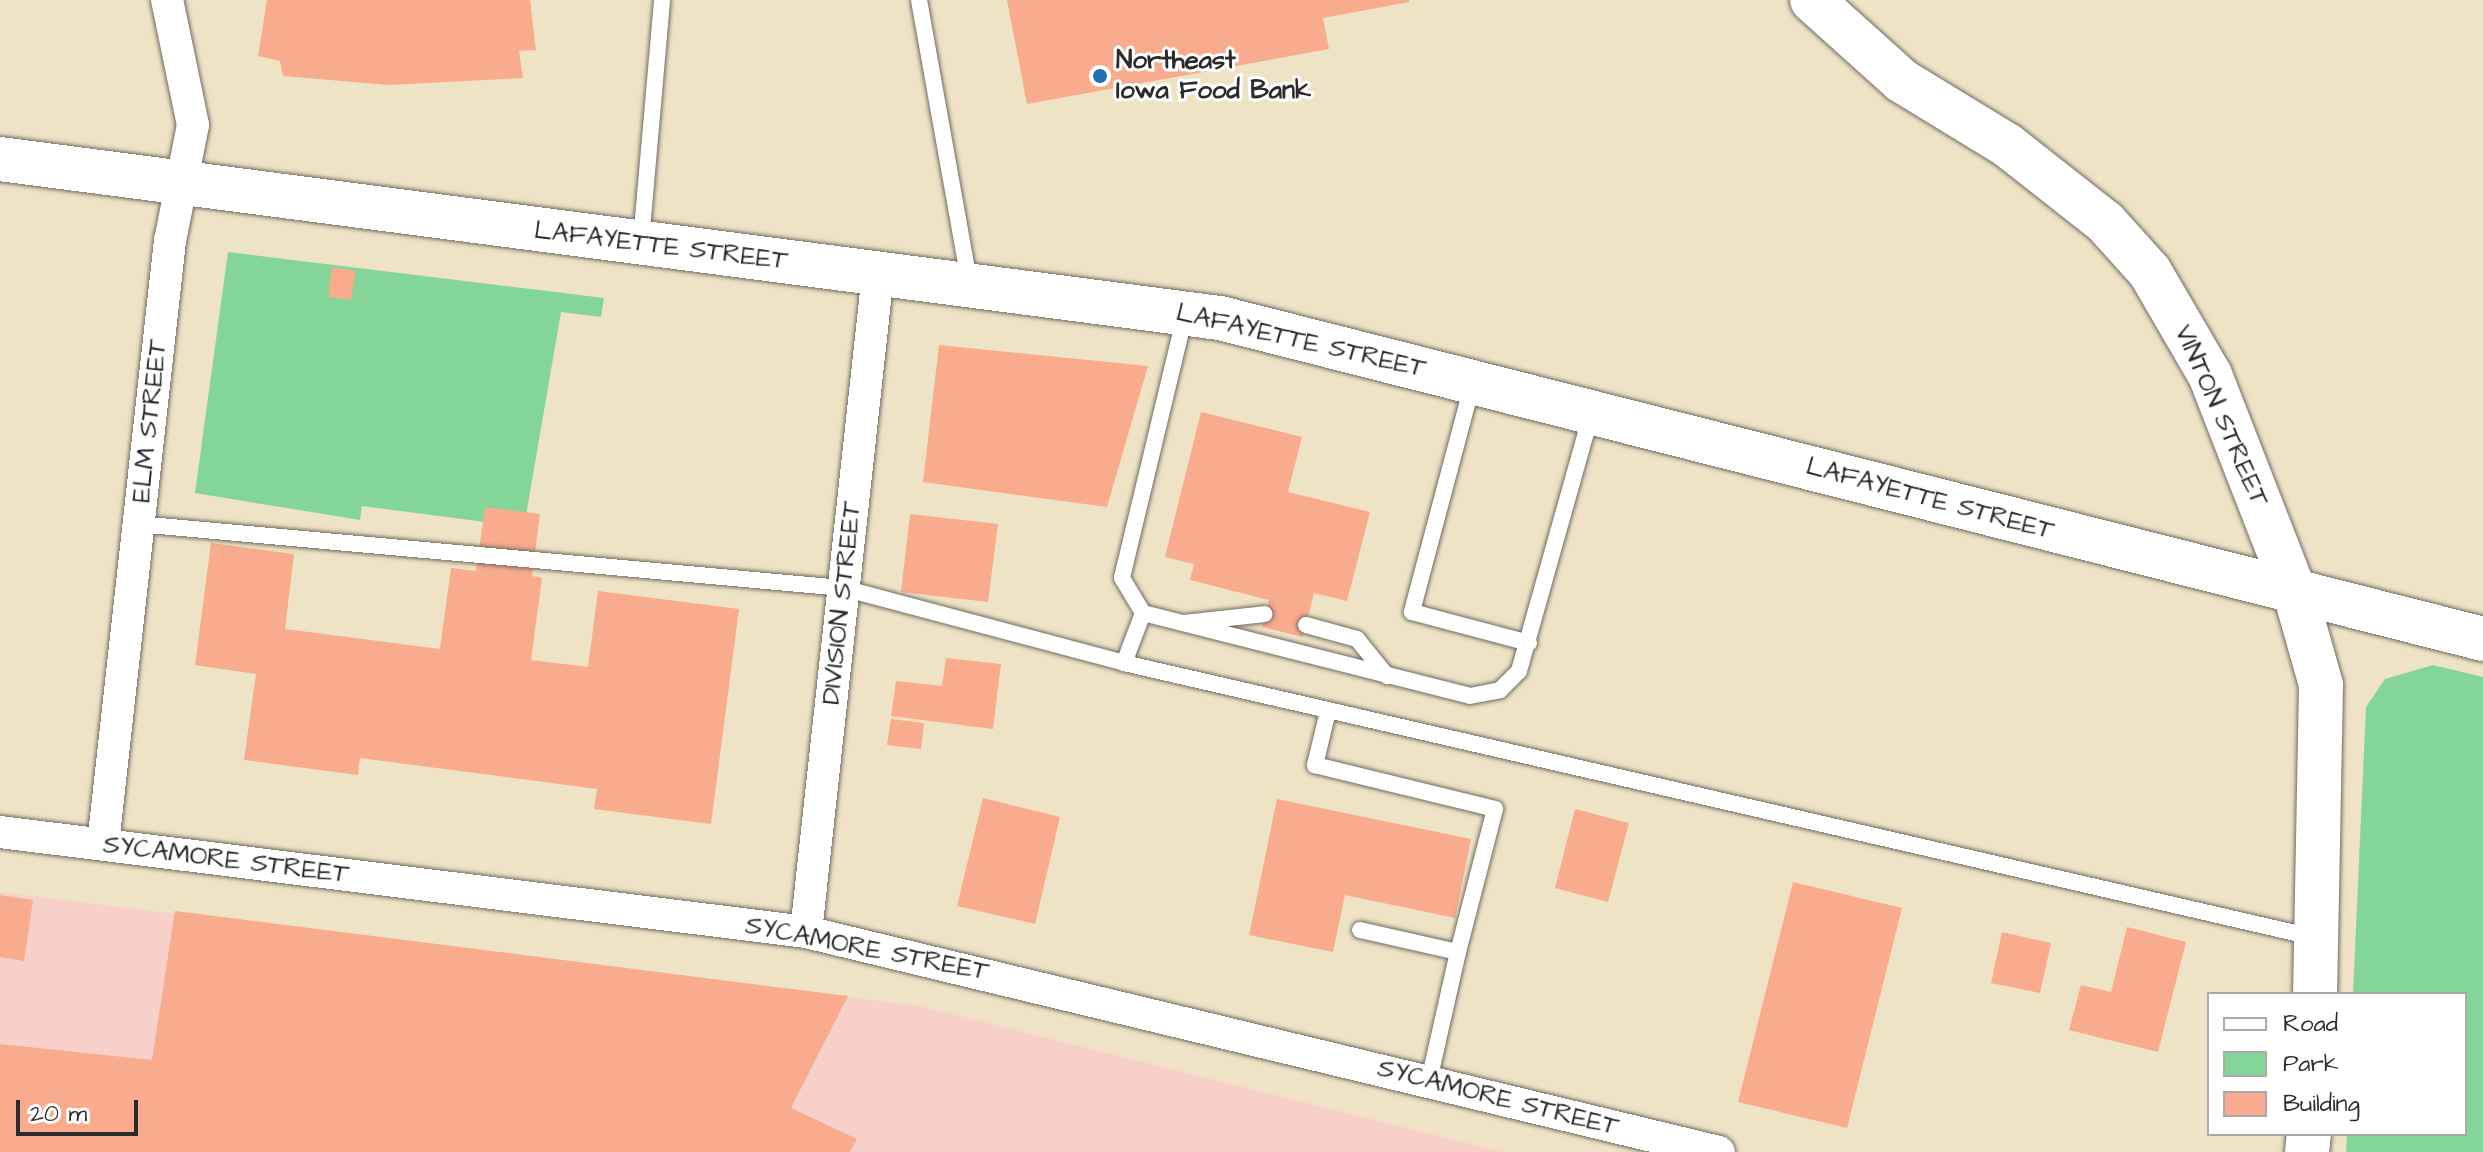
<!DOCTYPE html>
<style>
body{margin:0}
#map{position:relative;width:2483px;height:1152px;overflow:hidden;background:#efe3c6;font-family:"Architects Daughter",sans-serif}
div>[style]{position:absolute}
.built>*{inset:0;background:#f7d0ca}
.green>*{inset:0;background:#83d697}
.building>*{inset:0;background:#f8ab8d}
.roads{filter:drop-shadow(0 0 2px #706b61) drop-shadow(0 0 2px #706b61)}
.lane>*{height:16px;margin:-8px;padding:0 8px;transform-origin:8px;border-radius:8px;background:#fff}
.street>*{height:32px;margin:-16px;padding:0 16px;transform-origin:16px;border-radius:16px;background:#fff}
.secondary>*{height:44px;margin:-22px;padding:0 22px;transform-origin:22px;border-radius:22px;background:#fff}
.dots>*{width:22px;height:22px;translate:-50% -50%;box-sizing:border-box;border:4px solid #fff;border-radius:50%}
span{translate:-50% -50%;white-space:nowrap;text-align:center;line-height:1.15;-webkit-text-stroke:6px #fff;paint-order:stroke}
.poi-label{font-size:26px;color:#2b2b2b;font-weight:700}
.left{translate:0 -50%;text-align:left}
.street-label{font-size:26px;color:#2b2b2b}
.legend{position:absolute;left:2207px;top:992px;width:260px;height:144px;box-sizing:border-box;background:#fff;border:2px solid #aaa;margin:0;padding:10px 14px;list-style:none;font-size:24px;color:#2b2b2b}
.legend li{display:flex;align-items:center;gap:16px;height:40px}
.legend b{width:40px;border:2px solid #aaa}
.scale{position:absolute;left:16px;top:1100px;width:122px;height:36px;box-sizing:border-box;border:4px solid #2b2b2b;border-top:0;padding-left:10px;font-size:24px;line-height:28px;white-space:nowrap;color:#2b2b2b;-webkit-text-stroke:6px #fff;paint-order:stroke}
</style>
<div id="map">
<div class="built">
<div style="clip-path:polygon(0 892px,920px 1006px,1503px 1152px,0 1152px)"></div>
</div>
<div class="green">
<div style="clip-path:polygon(228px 252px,604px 298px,601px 317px,561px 312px,524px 527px,362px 506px,360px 520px,195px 493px)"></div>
<div style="clip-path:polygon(2433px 665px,2483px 677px,2483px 1152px,2346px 1152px,2347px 1134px,2465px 1134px,2465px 994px,2353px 994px,2366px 707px,2385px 679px)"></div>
</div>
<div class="building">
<div style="clip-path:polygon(267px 0,530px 0,536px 50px,519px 51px,523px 78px,389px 85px,283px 76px,280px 61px,258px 56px)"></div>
<div style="clip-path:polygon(1007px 0,1409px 0,1409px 2px,1323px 18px,1329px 49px,1027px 104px)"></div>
<div style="clip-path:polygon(332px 267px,356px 271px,351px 300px,328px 297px)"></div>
<div style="clip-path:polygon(939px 345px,1148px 366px,1107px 507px,923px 482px)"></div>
<div style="clip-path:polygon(1201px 412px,1302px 437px,1288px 492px,1370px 512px,1347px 601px,1314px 593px,1303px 637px,1262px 627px,1269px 600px,1190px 580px,1194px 564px,1165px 557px)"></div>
<div style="clip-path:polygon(485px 507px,540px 514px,532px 576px,542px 578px,531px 660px,588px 667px,598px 591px,739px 609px,711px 824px,594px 809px,597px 789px,360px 758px,358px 775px,244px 760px,256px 674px,195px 665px,211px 543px,294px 554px,285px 629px,440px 649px,451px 568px,476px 571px)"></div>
<div style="clip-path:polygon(910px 514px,998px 524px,988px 602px,901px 592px)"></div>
<div style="clip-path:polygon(946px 658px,1001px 664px,993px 729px,891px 716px,896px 681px,942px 686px)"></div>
<div style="clip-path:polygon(891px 719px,924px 723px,921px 749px,887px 745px)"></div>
<div style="clip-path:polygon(983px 798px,1060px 817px,1035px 924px,957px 906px)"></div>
<div style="clip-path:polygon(1277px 799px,1471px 839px,1455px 918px,1345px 895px,1333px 952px,1249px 935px)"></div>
<div style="clip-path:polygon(1575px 809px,1629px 823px,1608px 902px,1555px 888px)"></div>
<div style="clip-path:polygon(1793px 882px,1902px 908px,1847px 1128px,1738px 1102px)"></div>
<div style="clip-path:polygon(0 895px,33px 900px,24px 961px,0 957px)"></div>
<div style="clip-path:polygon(175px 911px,848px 996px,791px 1108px,857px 1139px,850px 1152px,0 1152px,0 1044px,152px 1060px)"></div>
<div style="clip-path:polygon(2127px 927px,2186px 942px,2158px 1052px,2069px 1030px,2081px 985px,2111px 992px)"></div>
<div style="clip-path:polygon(2002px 932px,2051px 943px,2040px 993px,1991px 983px)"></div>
</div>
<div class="roads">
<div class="lane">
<div style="left:919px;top:0;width:286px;rotate:79.9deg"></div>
<div style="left:641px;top:241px;width:242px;rotate:-85deg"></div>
<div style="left:1185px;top:315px;width:270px;rotate:103.5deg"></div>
<div style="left:1122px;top:578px;width:41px;rotate:59deg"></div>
<div style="left:1143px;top:613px;width:337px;rotate:14.2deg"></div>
<div style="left:1470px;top:696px;width:31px;rotate:-11deg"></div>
<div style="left:1500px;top:690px;width:27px;rotate:-45deg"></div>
<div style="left:1519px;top:671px;width:266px;rotate:-74.3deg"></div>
<div style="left:1473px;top:382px;width:238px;rotate:104.9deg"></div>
<div style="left:1412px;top:612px;width:121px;rotate:14.8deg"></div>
<div style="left:138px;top:524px;width:708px;rotate:5.19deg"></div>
<div style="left:843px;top:588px;width:291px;rotate:14.9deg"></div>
<div style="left:1124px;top:663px;width:1220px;rotate:12.98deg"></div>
<div style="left:1184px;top:623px;width:81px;rotate:-6.3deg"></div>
<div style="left:1306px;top:625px;width:53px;rotate:15.4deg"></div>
<div style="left:1357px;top:639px;width:48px;rotate:51deg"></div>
<div style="left:1124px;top:663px;width:53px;rotate:-69.2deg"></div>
<div style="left:1328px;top:711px;width:56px;rotate:103.5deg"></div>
<div style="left:1315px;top:765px;width:185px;rotate:13.7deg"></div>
<div style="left:1495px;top:809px;width:148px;rotate:104.5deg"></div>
<div style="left:1360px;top:930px;width:100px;rotate:12.7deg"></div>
<div style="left:1458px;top:952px;width:132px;rotate:102.7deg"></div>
</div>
<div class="street">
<div style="left:0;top:832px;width:812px;rotate:7.07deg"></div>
<div style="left:806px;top:932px;width:939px;rotate:13.55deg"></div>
<div style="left:103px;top:844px;width:607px;rotate:-83.66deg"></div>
<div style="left:170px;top:241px;width:118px;rotate:-78.8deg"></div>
<div style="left:193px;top:125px;width:128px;rotate:-101.7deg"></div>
<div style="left:806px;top:932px;width:663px;rotate:-83.76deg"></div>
</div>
<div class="secondary">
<div style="left:1812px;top:0;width:121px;rotate:42deg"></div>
<div style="left:1902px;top:81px;width:123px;rotate:31.4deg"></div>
<div style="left:2007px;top:145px;width:125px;rotate:38.2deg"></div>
<div style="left:2105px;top:222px;width:67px;rotate:48deg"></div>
<div style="left:2150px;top:272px;width:119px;rotate:59.8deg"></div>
<div style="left:2210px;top:375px;width:234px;rotate:68.7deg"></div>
<div style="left:2295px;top:593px;width:96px;rotate:74.2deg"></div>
<div style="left:2321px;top:685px;width:309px;rotate:91.1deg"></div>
<div style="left:0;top:159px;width:1230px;rotate:7.43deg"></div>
<div style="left:1220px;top:318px;width:1303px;rotate:14.26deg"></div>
<div style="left:2307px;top:1152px;width:18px;rotate:-84deg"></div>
</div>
</div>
<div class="dots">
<div style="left:1100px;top:76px;background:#1f6fb2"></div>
</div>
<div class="poi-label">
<span class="left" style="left:1116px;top:76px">Northeast<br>Iowa Food Bank</span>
</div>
<div class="street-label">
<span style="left:661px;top:246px;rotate:7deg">LAFAYETTE STREET</span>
<span style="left:1301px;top:341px;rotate:13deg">LAFAYETTE STREET</span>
<span style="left:2221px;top:416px;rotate:66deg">VINTON STREET</span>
<span style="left:150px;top:421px;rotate:-84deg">ELM STREET</span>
<span style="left:1930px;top:499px;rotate:15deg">LAFAYETTE STREET</span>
<span style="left:842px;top:603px;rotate:-84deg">DIVISION STREET</span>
<span style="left:226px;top:860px;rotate:7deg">SYCAMORE STREET</span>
<span style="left:867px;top:949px;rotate:11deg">SYCAMORE STREET</span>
<span style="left:1498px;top:1098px;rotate:14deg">SYCAMORE STREET</span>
</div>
<ul class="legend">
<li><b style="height:10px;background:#fff"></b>Road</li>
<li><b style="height:22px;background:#83d697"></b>Park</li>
<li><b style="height:22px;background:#f8ab8d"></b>Building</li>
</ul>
<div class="scale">20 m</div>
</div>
